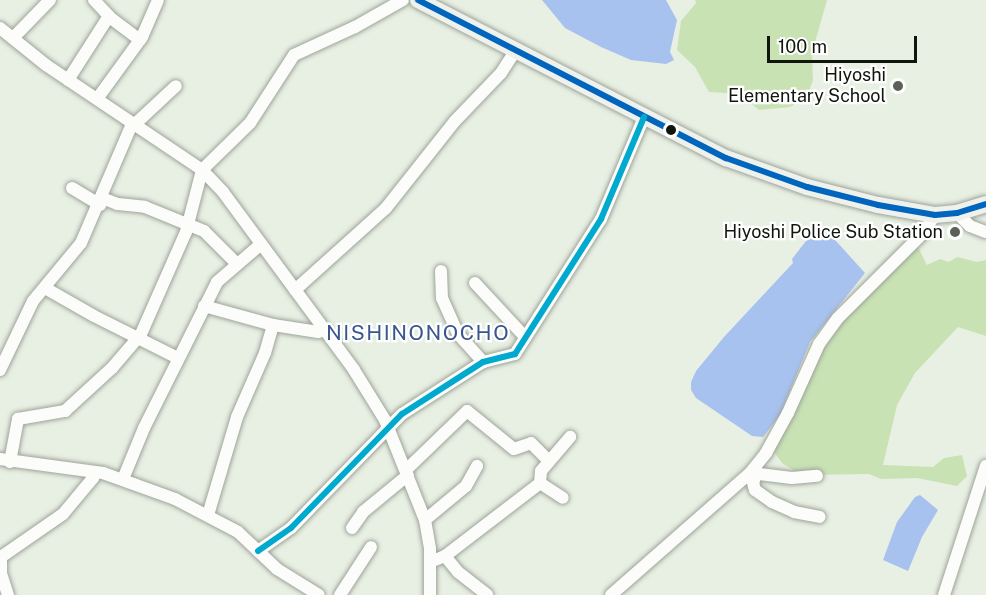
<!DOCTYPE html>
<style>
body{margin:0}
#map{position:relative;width:986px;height:595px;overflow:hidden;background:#e8efe3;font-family:"Public Sans",sans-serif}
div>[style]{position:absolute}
.green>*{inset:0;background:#c9e2b4}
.water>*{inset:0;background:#a8c2f0}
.roads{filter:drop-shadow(0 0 2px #9ea49a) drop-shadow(0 0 2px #9ea49a)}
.street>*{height:12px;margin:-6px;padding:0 6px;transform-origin:6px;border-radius:6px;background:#fcfdfb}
.secondary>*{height:16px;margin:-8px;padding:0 8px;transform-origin:8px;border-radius:8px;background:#eff2ec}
.bus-1>*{height:6px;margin:-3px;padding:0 3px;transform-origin:3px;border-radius:3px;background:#0065bd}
.bus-2>*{height:6px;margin:-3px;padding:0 3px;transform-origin:3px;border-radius:3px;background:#00a9ce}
.dots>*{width:16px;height:16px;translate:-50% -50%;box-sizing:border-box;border:3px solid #fff;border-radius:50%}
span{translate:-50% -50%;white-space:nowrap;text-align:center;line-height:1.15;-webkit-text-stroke:4.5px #fff;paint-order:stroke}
.poi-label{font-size:18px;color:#10150d}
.right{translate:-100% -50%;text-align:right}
.quarter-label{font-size:21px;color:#3a568f;letter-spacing:1.5px}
.scale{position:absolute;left:767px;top:36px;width:150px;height:27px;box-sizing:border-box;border:3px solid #10150d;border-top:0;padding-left:8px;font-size:18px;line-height:21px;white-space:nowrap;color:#10150d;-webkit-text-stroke:4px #fff;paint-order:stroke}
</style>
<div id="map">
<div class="green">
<div style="clip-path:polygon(695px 0,827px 0,812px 53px,813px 80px,807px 97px,790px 107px,759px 110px,740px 94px,709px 92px,695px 67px,677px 50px,681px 21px,696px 3px)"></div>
<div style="clip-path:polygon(917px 245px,927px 265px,940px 259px,949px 262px,957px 257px,977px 262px,986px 260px,986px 336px,958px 327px,915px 373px,897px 405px,883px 465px,933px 467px,944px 458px,962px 455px,967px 476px,957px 486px,917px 478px,881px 479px,869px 474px,801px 475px,782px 463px,774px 452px,827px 341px,837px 325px)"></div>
</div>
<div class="water">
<div style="clip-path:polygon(542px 0,666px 0,677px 20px,670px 52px,674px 60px,666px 64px,631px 60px,601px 47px,565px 28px)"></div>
<div style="clip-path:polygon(827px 231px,865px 273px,810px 342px,780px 415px,763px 437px,752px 436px,696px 398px,691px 390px,691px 382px,696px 371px,724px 337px,793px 263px,792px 259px,806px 241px)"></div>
<div style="clip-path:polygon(920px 495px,938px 510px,922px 537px,908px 571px,883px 560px,897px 522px,915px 497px)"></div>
</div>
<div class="roads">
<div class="street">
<div style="left:94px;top:0;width:26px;rotate:47deg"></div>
<div style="left:112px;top:19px;width:35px;rotate:37deg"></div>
<div style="left:0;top:28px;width:59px;rotate:38.8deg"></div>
<div style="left:46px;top:65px;width:188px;rotate:33.9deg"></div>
<div style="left:202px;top:170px;width:30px;rotate:46deg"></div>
<div style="left:223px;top:192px;width:221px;rotate:53.6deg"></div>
<div style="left:354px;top:370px;width:59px;rotate:58.2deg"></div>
<div style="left:385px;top:420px;width:108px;rotate:68.2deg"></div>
<div style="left:425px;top:520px;width:29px;rotate:80deg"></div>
<div style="left:430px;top:549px;width:46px;rotate:90deg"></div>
<div style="left:13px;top:38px;width:53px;rotate:-45.8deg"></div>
<div style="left:68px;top:80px;width:76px;rotate:-57.4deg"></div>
<div style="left:97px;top:99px;width:77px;rotate:-54deg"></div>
<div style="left:142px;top:37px;width:40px;rotate:-66.6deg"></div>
<div style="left:134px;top:125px;width:57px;rotate:-42.9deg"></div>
<div style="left:72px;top:188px;width:33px;rotate:31deg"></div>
<div style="left:102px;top:198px;width:17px;rotate:21deg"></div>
<div style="left:118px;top:204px;width:27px;rotate:6deg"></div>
<div style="left:145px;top:207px;width:64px;rotate:22.1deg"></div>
<div style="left:204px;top:231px;width:45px;rotate:45deg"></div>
<div style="left:957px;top:213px;width:18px;rotate:45deg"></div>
<div style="left:970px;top:226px;width:17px;rotate:21deg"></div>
<div style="left:441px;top:271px;width:27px;rotate:88deg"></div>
<div style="left:442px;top:298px;width:39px;rotate:66deg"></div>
<div style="left:458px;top:334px;width:38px;rotate:48deg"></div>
<div style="left:475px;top:283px;width:74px;rotate:47.2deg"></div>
<div style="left:45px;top:288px;width:56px;rotate:29.7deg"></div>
<div style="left:94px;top:316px;width:94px;rotate:26.6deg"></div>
<div style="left:295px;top:290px;width:122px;rotate:-42deg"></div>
<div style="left:386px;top:208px;width:111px;rotate:-51.6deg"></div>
<div style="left:455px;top:121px;width:66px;rotate:-46.2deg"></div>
<div style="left:501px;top:73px;width:27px;rotate:-57deg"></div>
<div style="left:204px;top:306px;width:72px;rotate:15.4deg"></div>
<div style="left:273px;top:325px;width:46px;rotate:8.8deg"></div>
<div style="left:318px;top:332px;width:6px;rotate:-39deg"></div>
<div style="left:0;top:370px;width:76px;rotate:-64.4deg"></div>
<div style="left:33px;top:301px;width:75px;rotate:-50.4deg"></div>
<div style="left:81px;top:243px;width:129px;rotate:-66.8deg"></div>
<div style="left:0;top:459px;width:104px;rotate:7.7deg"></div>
<div style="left:103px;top:473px;width:77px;rotate:19.9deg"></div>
<div style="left:175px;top:499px;width:71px;rotate:27.6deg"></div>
<div style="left:238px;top:532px;width:54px;rotate:43.5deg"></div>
<div style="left:277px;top:569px;width:49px;rotate:31.8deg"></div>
<div style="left:10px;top:462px;width:44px;rotate:-79.5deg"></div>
<div style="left:18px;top:419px;width:48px;rotate:-9.7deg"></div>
<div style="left:65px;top:411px;width:64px;rotate:-42.5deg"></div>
<div style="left:112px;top:368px;width:45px;rotate:-49.5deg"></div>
<div style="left:141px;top:334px;width:111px;rotate:-66.2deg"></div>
<div style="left:186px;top:232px;width:64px;rotate:-75.5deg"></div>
<div style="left:202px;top:170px;width:67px;rotate:-44.4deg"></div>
<div style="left:250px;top:123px;width:81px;rotate:-57.1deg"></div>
<div style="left:294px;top:55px;width:67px;rotate:-24.7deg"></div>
<div style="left:355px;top:27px;width:55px;rotate:-29.4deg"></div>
<div style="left:406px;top:470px;width:85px;rotate:-44deg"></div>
<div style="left:467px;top:411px;width:60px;rotate:39deg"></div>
<div style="left:514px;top:449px;width:18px;rotate:-19deg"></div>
<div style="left:531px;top:443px;width:25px;rotate:45deg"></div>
<div style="left:751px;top:473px;width:41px;rotate:7deg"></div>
<div style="left:792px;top:478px;width:25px;rotate:-5deg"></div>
<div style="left:756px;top:474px;width:9px;rotate:108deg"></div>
<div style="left:753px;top:483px;width:7px;rotate:74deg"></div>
<div style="left:755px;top:490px;width:21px;rotate:35deg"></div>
<div style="left:772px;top:502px;width:24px;rotate:24deg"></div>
<div style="left:794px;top:512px;width:26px;rotate:11deg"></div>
<div style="left:123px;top:479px;width:55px;rotate:-67.6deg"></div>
<div style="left:144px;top:428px;width:163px;rotate:-63.4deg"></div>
<div style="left:217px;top:282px;width:58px;rotate:-40.8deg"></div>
<div style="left:540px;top:483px;width:27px;rotate:33deg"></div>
<div style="left:208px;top:515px;width:102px;rotate:-73.5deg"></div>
<div style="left:237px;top:417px;width:70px;rotate:-66.4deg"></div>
<div style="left:265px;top:353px;width:29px;rotate:-74deg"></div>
<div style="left:425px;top:520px;width:53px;rotate:-39.7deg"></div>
<div style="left:466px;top:486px;width:23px;rotate:-61deg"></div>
<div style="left:352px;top:528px;width:19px;rotate:-55deg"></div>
<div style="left:363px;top:512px;width:58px;rotate:-39.4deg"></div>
<div style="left:258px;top:551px;width:40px;rotate:-34.9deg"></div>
<div style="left:291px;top:528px;width:159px;rotate:-45.8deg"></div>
<div style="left:402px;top:414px;width:96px;rotate:-32.7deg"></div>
<div style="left:483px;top:362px;width:33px;rotate:-14deg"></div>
<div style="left:515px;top:354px;width:160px;rotate:-57.5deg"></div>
<div style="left:601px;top:219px;width:111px;rotate:-67.1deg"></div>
<div style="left:445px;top:556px;width:21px;rotate:51deg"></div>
<div style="left:458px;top:572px;width:37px;rotate:38deg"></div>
<div style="left:430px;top:562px;width:16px;rotate:-22deg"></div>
<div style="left:445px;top:556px;width:120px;rotate:-37.5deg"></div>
<div style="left:540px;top:483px;width:12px;rotate:-85deg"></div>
<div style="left:541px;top:471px;width:45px;rotate:-49.5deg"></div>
<div style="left:8px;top:595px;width:23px;rotate:-108deg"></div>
<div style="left:1px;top:573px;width:16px;rotate:-90deg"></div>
<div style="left:1px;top:557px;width:75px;rotate:-34.7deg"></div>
<div style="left:63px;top:514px;width:47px;rotate:-50.2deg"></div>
<div style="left:93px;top:478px;width:6px;rotate:-81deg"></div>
<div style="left:340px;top:595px;width:57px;rotate:-57.1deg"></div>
<div style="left:611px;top:595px;width:185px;rotate:-41.3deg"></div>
<div style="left:750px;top:473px;width:26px;rotate:-51deg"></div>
<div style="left:766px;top:453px;width:46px;rotate:-61.2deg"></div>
<div style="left:788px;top:413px;width:76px;rotate:-65.8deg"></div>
<div style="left:819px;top:344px;width:32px;rotate:-54deg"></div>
<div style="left:838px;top:318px;width:120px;rotate:-45deg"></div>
<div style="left:923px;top:233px;width:22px;rotate:-56deg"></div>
<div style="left:944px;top:595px;width:136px;rotate:-72deg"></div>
</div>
<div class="secondary">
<div style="left:418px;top:0;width:346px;rotate:27.2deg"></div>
<div style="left:726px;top:158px;width:86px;rotate:19.7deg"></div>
<div style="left:807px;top:187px;width:73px;rotate:14.2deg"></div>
<div style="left:878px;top:205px;width:58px;rotate:10deg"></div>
<div style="left:935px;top:215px;width:22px;rotate:-5deg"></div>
<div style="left:957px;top:213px;width:30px;rotate:-17deg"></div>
</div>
</div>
<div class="bus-1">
<div style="left:418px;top:0;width:346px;rotate:27.2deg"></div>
<div style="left:726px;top:158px;width:86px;rotate:19.7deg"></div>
<div style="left:807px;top:187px;width:73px;rotate:14.2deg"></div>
<div style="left:878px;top:205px;width:58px;rotate:10deg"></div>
<div style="left:935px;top:215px;width:22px;rotate:-5deg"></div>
<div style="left:957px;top:213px;width:30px;rotate:-17deg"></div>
</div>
<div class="bus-2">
<div style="left:258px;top:551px;width:40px;rotate:-34.9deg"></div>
<div style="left:291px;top:528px;width:159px;rotate:-45.8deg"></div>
<div style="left:402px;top:414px;width:96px;rotate:-32.7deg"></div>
<div style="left:483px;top:362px;width:33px;rotate:-14deg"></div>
<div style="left:515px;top:354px;width:160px;rotate:-57.5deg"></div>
<div style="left:601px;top:219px;width:111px;rotate:-67.1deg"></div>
</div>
<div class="dots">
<div style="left:898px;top:86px;background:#5c6158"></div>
<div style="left:671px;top:130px;background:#10150d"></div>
<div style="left:955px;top:232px;background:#5c6158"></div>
</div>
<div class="poi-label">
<span class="right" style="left:886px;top:86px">Hiyoshi<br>Elementary School</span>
<span class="right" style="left:943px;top:232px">Hiyoshi Police Sub Station</span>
</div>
<div class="quarter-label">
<span style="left:418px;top:333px">NISHINONOCHO</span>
</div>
<div class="scale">100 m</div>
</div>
